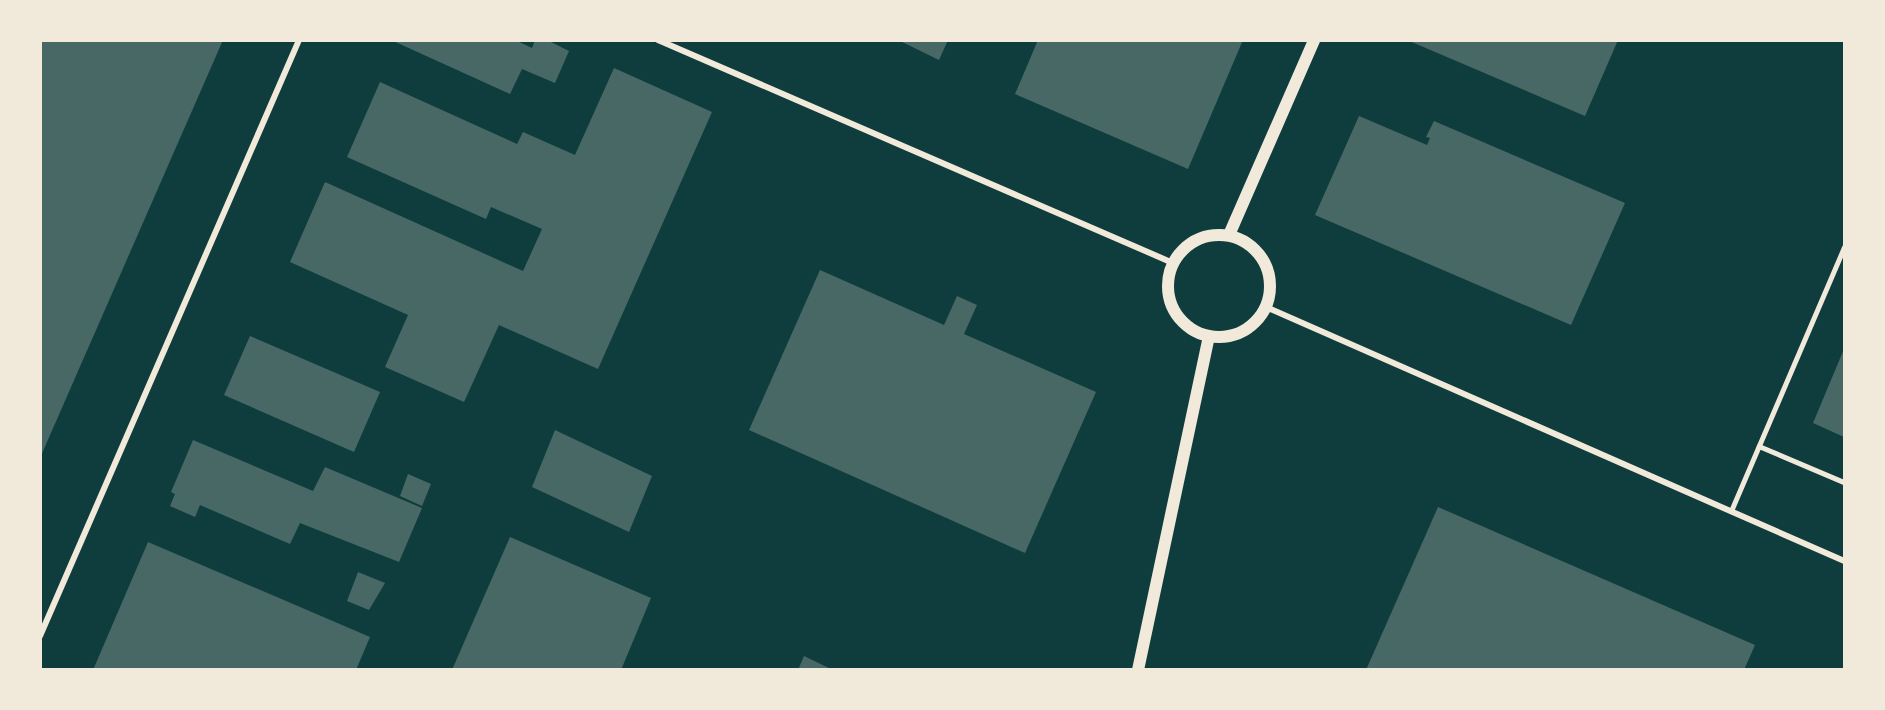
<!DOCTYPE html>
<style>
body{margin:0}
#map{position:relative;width:1885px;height:710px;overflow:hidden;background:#0f3d3e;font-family:"Noto Sans",sans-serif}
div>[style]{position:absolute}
.building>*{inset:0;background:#486865}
.service>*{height:4.5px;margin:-2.25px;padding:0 2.25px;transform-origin:2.25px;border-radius:2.25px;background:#f1e9da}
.minor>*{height:6px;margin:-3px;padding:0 3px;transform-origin:3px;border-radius:3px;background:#f1e9da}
.secondary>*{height:12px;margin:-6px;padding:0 6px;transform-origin:6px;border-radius:6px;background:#f1e9da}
.secondary>.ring{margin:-6px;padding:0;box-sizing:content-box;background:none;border:12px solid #f1e9da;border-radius:50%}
span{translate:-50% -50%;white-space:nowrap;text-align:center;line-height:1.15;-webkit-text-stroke:6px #f1e9da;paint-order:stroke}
.frame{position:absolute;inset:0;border:42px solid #f1e9da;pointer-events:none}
</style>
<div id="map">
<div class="building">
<div style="clip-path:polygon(40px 40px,223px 40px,40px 458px)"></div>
<div style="clip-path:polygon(391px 40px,515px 40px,532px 48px,535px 40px,547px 40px,569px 51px,555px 83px,522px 69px,510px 94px)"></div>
<div style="clip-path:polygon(898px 40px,948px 40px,939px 60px)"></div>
<div style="clip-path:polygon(1038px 40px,1243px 40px,1188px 169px,1015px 94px)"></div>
<div style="clip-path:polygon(1407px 40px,1618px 40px,1585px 116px)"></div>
<div style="clip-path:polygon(614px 68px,712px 112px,598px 369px,499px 325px,464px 402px,385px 367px,408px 315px,290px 262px,325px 182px,523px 271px,542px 229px,491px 207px,486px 219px,347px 157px,380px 82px,517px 144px,523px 132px,575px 155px)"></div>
<div style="clip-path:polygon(1359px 116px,1427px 145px,1430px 138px,1426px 137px,1434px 121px,1625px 203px,1571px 325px,1315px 215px)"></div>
<div style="clip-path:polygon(820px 270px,944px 325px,957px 296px,977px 305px,964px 334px,1096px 392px,1025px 553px,749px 430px)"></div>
<div style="clip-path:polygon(250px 336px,380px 392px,354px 452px,224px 395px)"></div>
<div style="clip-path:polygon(1844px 349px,1844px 437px,1813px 423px)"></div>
<div style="clip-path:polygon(555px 430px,652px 476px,629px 532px,532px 487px)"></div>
<div style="clip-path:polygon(193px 440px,313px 491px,325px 467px,422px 508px,399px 562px,300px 523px,290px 544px,200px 505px,195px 517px,170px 506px,175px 494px,171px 492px)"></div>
<div style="clip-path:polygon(408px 474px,431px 484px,422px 506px,400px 496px)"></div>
<div style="clip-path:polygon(1438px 507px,1755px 645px,1744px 670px,1366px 670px)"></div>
<div style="clip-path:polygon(510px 537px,651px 598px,621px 670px,452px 670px)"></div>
<div style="clip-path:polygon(148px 542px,370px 637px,356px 670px,93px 670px)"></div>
<div style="clip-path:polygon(358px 572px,385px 583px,369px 610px,347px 601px)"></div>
<div style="clip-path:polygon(804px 656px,833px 670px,798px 670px)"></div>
</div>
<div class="service">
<div style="left:1759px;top:446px;width:92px;rotate:23deg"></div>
<div style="left:1731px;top:511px;width:287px;rotate:-66.8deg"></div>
</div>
<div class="minor">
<div style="left:658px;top:40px;width:561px;rotate:23.41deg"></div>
<div style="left:1266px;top:307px;width:631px;rotate:23.72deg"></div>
<div style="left:40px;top:636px;width:650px;rotate:-66.51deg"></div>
</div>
<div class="secondary">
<div class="ring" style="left:1168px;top:235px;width:90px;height:90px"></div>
<div style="left:1229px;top:235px;width:213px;rotate:-66.4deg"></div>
<div style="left:1138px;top:670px;width:340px;rotate:-78deg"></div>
</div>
<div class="frame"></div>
</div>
